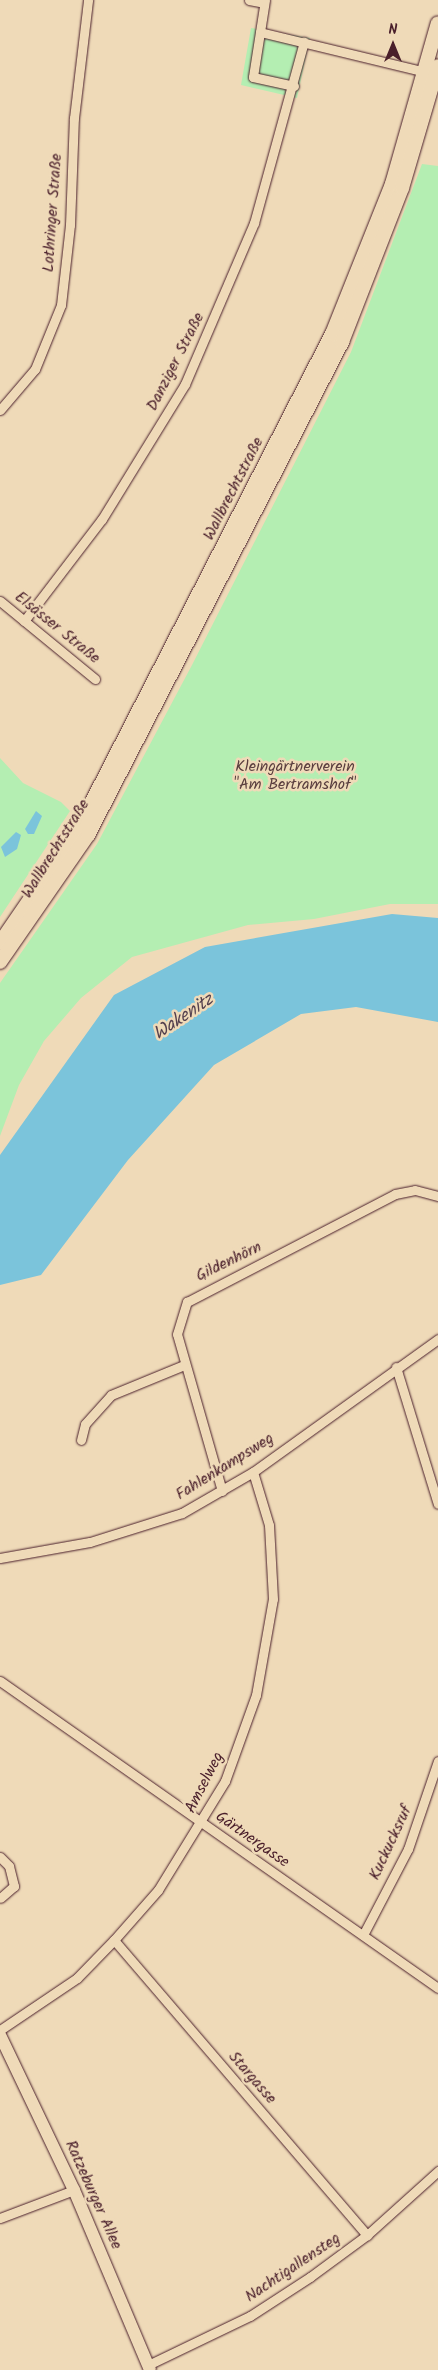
<!DOCTYPE html>
<meta charset="utf-8">
<style>
body{margin:0}
#map{position:relative;width:438px;height:2370px;overflow:hidden;background:#efdab8;font-family:Kalam,sans-serif}
div>[style]{position:absolute}
.green>*{inset:0;background:#b4eeb2}
.water>*{inset:0;background:#7bc4db}
.roads{filter:drop-shadow(0 0 1px #4a1f2b) drop-shadow(0 0 1px #4a1f2b)}
.minor>*{height:9px;margin:-4.5px;padding:0 4.5px;transform-origin:4.5px;border-radius:4.5px;background:#efdab8}
.secondary>*{height:12px;margin:-6px;padding:0 6px;transform-origin:6px;border-radius:6px;background:#efdab8}
.primary>*{height:14px;margin:-7px;padding:0 7px;transform-origin:7px;border-radius:7px;background:#efdab8}
span{translate:-50% -50%;white-space:nowrap;text-align:center;line-height:1.15;-webkit-text-stroke:5px #efdab8;paint-order:stroke}
.street-label{font-size:16px;color:#4a1f2b}
.park-label{font-size:16px;color:#5a3e3f}
.water-label{font-size:18px;color:#54404e;font-style:italic}
.north{position:absolute;left:368px;top:20px;width:50px;height:50px;-webkit-text-stroke:4px #efdab8;paint-order:stroke;rotate:0deg;font-size:14px;font-weight:700;line-height:20px;text-align:center;color:#4a1f2b}
.north::after{content:'';display:block;margin:auto;width:18px;height:22px;background:#4a1f2b;clip-path:polygon(50% 0,100% 100%,50% 72%,0 100%)}
</style>
<div id="map">
<div class="green">
<div style="clip-path:polygon(251px 28px,310px 38px,297px 98px,241px 85px)"></div>
<div style="clip-path:polygon(422px 164px,438px 166px,438px 904px,390px 904px,314px 919px,248px 925px,132px 957px,81px 998px,44px 1041px,19px 1085px,0 1136px,0 983px,97px 844px,192px 665px,351px 352px)"></div>
<div style="clip-path:polygon(0 758px,23px 783px,61px 802px,70px 811px,0 917px)"></div>
</div>
<div class="water">
<div style="clip-path:polygon(36px 811px,42px 816px,34px 834px,28px 834px,25px 829px)"></div>
<div style="clip-path:polygon(16px 832px,21px 835px,17px 849px,5px 857px,1px 847px)"></div>
<div style="clip-path:polygon(392px 914px,438px 918px,438px 1022px,356px 1007px,301px 1014px,214px 1065px,128px 1160px,41px 1275px,0 1285px,0 1155px,114px 995px,205px 947px)"></div>
</div>
<div class="roads">
<div class="minor">
<div style="left:249px;top:0;width:15px;rotate:11deg"></div>
<div style="left:265px;top:0;width:78px;rotate:98.9deg"></div>
<div style="left:253px;top:77px;width:42px;rotate:12.4deg"></div>
<div style="left:260px;top:32px;width:170px;rotate:13.6deg"></div>
<div style="left:0;top:410px;width:54px;rotate:-49.5deg"></div>
<div style="left:35px;top:369px;width:69px;rotate:-67.9deg"></div>
<div style="left:61px;top:305px;width:81px;rotate:-83.6deg"></div>
<div style="left:70px;top:225px;width:107px;rotate:-87.9deg"></div>
<div style="left:74px;top:118px;width:119px;rotate:-83.2deg"></div>
<div style="left:0;top:601px;width:123px;rotate:39.4deg"></div>
<div style="left:24px;top:621px;width:128px;rotate:-52.6deg"></div>
<div style="left:102px;top:519px;width:158px;rotate:-58.4deg"></div>
<div style="left:185px;top:384px;width:175px;rotate:-66.8deg"></div>
<div style="left:254px;top:223px;width:188px;rotate:-74.6deg"></div>
<div style="left:396px;top:1367px;width:143px;rotate:73deg"></div>
<div style="left:81px;top:1440px;width:16px;rotate:-76deg"></div>
<div style="left:85px;top:1424px;width:39px;rotate:-48deg"></div>
<div style="left:111px;top:1395px;width:79px;rotate:-22.3deg"></div>
<div style="left:222px;top:1491px;width:163px;rotate:-106deg"></div>
<div style="left:177px;top:1334px;width:34px;rotate:-73deg"></div>
<div style="left:187px;top:1302px;width:234px;rotate:-27.4deg"></div>
<div style="left:395px;top:1194px;width:20px;rotate:-11deg"></div>
<div style="left:415px;top:1190px;width:24px;rotate:15deg"></div>
<div style="left:0;top:1558px;width:91px;rotate:-10.1deg"></div>
<div style="left:90px;top:1542px;width:96px;rotate:-17.5deg"></div>
<div style="left:182px;top:1513px;width:82px;rotate:-30deg"></div>
<div style="left:253px;top:1472px;width:228px;rotate:-35.7deg"></div>
<div style="left:0;top:1681px;width:535px;rotate:35.03deg"></div>
<div style="left:0;top:1857px;width:13px;rotate:45deg"></div>
<div style="left:9px;top:1866px;width:21px;rotate:76deg"></div>
<div style="left:14px;top:1886px;width:18px;rotate:139deg"></div>
<div style="left:363px;top:1935px;width:97px;rotate:-62.4deg"></div>
<div style="left:408px;top:1849px;width:93px;rotate:-71.2deg"></div>
<div style="left:114px;top:1940px;width:389px;rotate:49.4deg"></div>
<div style="left:0;top:2030px;width:93px;rotate:-34deg"></div>
<div style="left:77px;top:1978px;width:53px;rotate:-45.8deg"></div>
<div style="left:114px;top:1940px;width:67px;rotate:-48.7deg"></div>
<div style="left:158px;top:1890px;width:128px;rotate:-58.4deg"></div>
<div style="left:225px;top:1781px;width:91px;rotate:-70.2deg"></div>
<div style="left:256px;top:1695px;width:97px;rotate:-80deg"></div>
<div style="left:273px;top:1599px;width:74px;rotate:-93.1deg"></div>
<div style="left:269px;top:1525px;width:55px;rotate:-106.8deg"></div>
<div style="left:0;top:2218px;width:79px;rotate:-20.7deg"></div>
<div style="left:148px;top:2365px;width:113px;rotate:-25.7deg"></div>
<div style="left:250px;top:2316px;width:72px;rotate:-33deg"></div>
<div style="left:310px;top:2277px;width:71px;rotate:-36.4deg"></div>
<div style="left:367px;top:2235px;width:96px;rotate:-42deg"></div>
</div>
<div class="secondary">
<div style="left:0;top:2035px;width:172px;rotate:64.5deg"></div>
<div style="left:74px;top:2190px;width:195px;rotate:67.1deg"></div>
</div>
<div class="primary">
<div style="left:0;top:943px;width:138px;rotate:-55.6deg"></div>
<div style="left:78px;top:829px;width:556px;rotate:-62.84deg"></div>
<div style="left:332px;top:334px;width:162px;rotate:-68.2deg"></div>
<div style="left:392px;top:184px;width:167px;rotate:-74.1deg"></div>
<div style="left:0;top:962px;width:155px;rotate:-55.3deg"></div>
<div style="left:88px;top:835px;width:555px;rotate:-62.74deg"></div>
<div style="left:342px;top:342px;width:165px;rotate:-68.7deg"></div>
<div style="left:402px;top:188px;width:127px;rotate:-73.6deg"></div>
</div>
</div>
<div class="street-label">
<span style="left:53px;top:213px;rotate:-86deg">Lothringer Straße</span>
<span style="left:176px;top:362px;rotate:-63deg">Danziger Straße</span>
<span style="left:234px;top:489px;rotate:-63deg">Wallbrechtstraße</span>
<span style="left:57px;top:628px;rotate:39deg">Elsässer Straße</span>
<span style="left:56px;top:849px;rotate:-58deg">Wallbrechtstraße</span>
<span style="left:229px;top:1262px;rotate:-26deg">Gildenhörn</span>
<span style="left:225px;top:1467px;rotate:-32deg">Fahlenkampsweg</span>
<span style="left:205px;top:1783px;rotate:-63deg">Amselweg</span>
<span style="left:252px;top:1840px;rotate:35deg">Gärtnergasse</span>
<span style="left:391px;top:1843px;rotate:-65deg">Kuckucksruf</span>
<span style="left:252px;top:2078px;rotate:49deg">Stargasse</span>
<span style="left:93px;top:2195px;rotate:66deg">Ratzeburger Allee</span>
<span style="left:293px;top:2268px;rotate:-34deg">Nachtigallensteg</span>
</div>
<div class="park-label">
<span style="left:295px;top:776px">Kleingärtnerverein<br>"Am Bertramshof"</span>
</div>
<div class="water-label">
<span style="left:184px;top:1018px;rotate:-34deg">Wakenitz</span>
</div>
<div class="north">N</div>
</div>
